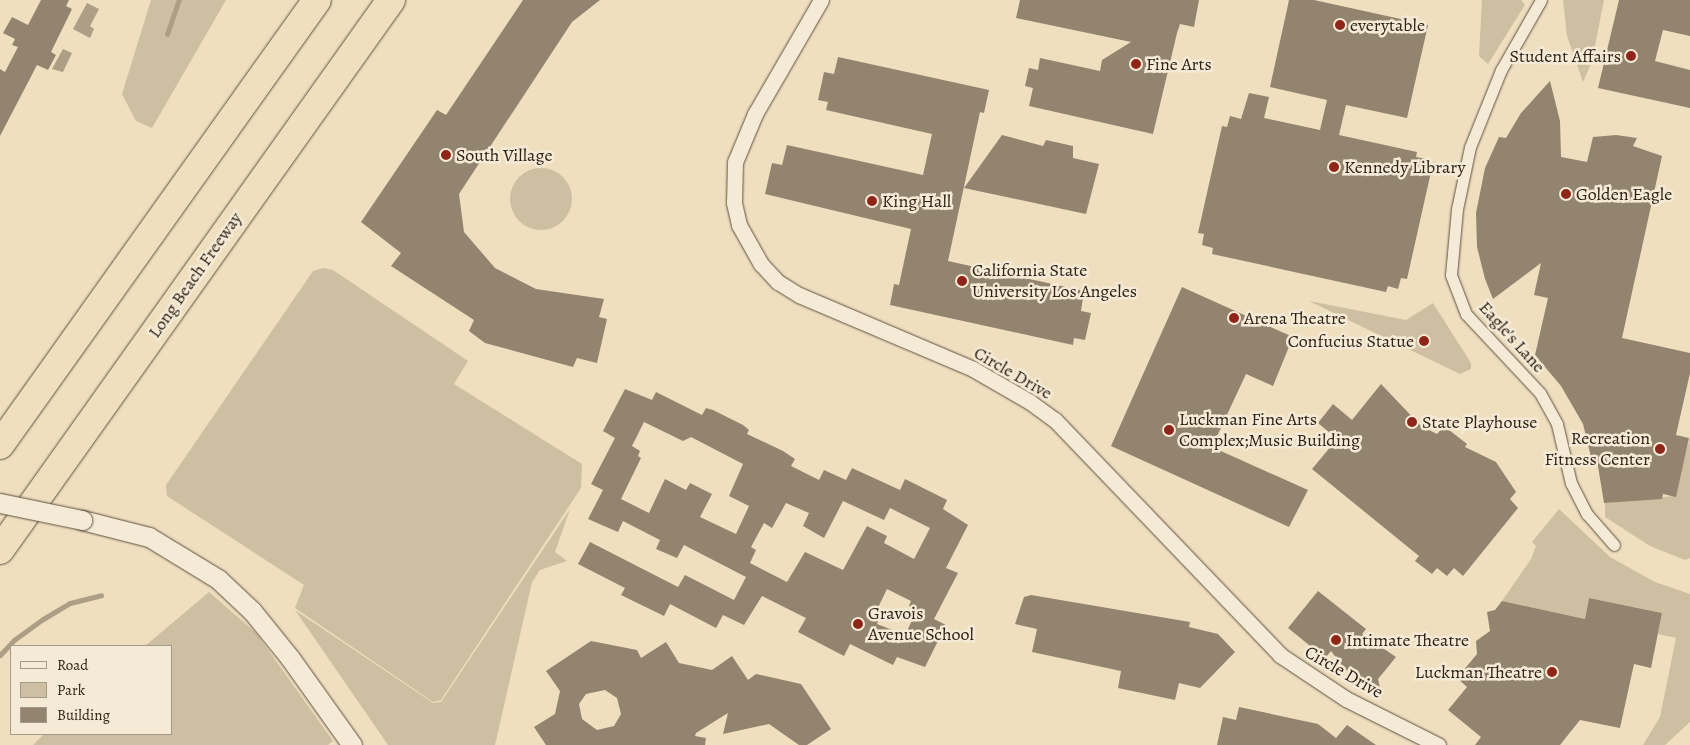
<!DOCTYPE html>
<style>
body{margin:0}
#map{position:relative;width:1690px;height:745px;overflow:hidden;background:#efdfbf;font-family:Alegreya,serif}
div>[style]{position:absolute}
.green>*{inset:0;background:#cebfa2}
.round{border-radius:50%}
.water>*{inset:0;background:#ad9e86}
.stream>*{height:5px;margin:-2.5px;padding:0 2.5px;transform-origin:2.5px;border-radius:2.5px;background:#ad9e86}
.building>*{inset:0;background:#92846e}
.roads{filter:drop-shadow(0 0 1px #5e5040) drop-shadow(0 0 1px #5e5040)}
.pedestrian>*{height:11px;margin:-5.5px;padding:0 5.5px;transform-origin:5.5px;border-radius:5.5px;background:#f5ead5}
.minor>*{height:15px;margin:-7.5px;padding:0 7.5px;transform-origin:7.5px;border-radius:7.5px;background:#f5ead5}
.tertiary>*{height:19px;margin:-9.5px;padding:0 9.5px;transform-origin:9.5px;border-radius:9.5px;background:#f5ead5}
.motorway>*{height:28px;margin:-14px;padding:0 14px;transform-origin:14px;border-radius:14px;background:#efdfbf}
.bridges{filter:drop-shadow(0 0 1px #5e5040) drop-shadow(0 0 1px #5e5040)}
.tertiary-bridge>*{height:19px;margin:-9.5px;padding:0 9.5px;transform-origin:9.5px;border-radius:9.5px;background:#f5ead5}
.dots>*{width:14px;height:14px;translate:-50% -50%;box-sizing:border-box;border:2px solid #f5ead5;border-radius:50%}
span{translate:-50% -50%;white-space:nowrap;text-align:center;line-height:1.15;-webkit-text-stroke:5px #f5ead5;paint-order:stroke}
.poi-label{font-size:18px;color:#2e2116}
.left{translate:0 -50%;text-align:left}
.right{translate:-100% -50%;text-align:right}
.street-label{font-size:18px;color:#2e2116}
.legend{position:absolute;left:10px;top:645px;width:162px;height:90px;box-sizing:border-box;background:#f5ead5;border:1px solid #a59a89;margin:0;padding:6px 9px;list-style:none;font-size:15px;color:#2e2116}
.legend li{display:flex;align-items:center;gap:10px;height:25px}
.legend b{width:25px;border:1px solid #a59a89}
</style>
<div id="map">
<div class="green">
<div style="clip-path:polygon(151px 0,226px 0,152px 128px,136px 121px,122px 94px)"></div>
<div style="clip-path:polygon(1482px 0,1521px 0,1525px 5px,1488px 64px,1479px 56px)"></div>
<div style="clip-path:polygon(1563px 0,1604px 0,1592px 61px,1583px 82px,1567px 36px)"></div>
<div class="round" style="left:510px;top:168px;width:62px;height:62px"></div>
<div style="clip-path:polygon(323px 268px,333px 270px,468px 361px,454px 384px,582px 464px,581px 488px,441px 700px,433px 702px,295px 608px,304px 585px,167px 496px,166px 485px,313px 271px)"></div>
<div style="clip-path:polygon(1309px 301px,1406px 320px,1433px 303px,1471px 363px,1471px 369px,1460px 374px)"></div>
<div style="clip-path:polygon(1690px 438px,1690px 558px,1685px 560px,1650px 546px,1605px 517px,1605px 503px,1673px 496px)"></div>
<div style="clip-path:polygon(570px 509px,555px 552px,567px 561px,540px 570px,532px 582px,495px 745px,388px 745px,295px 610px,433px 703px,441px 702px)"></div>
<div style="clip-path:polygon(1559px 509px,1610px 557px,1655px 582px,1690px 594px,1690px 722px,1665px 745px,1643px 745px,1660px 717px,1676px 638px,1658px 634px,1662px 613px,1589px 598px,1585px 619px,1502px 601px,1531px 559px,1536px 546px,1532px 542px)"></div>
<div style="clip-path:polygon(209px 592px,256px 633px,333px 741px,328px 745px,33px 745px,44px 734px,171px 734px,171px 646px,145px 646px)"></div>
</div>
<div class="water">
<div style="clip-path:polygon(87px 3px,99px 9px,90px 26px,94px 29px,90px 38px,73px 29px)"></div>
<div style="clip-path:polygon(63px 49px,72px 53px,63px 72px,52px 69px)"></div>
</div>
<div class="stream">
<div style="left:167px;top:34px;width:36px;rotate:-71deg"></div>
<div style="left:0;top:655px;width:21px;rotate:-47deg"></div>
<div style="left:14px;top:640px;width:36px;rotate:-36deg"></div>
<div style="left:43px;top:619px;width:31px;rotate:-31deg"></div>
<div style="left:70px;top:603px;width:32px;rotate:-14deg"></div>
</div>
<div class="building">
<div style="clip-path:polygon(41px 0,69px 0,66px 6px,72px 9px,51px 52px,56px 55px,48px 70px,37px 65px,0 136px,0 69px,5px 72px,18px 47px,12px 45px,15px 39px,3px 33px,12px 17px,28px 25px)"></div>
<div style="clip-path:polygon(523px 0,600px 0,572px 22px,459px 194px,464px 232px,495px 268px,536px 289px,604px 299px,599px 317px,607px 319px,597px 363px,577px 358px,573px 367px,485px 343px,469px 331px,474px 320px,391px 266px,401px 253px,361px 222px,437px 110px,446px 115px)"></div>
<div style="clip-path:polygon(1020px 0,1199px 0,1194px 27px,1180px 24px,1177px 33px,1153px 134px,1029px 106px,1033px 88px,1025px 86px,1029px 68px,1038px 70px,1040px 58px,1100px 71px,1102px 60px,1131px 42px,1016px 18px)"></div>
<div style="clip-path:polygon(1289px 0,1314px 0,1428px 25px,1407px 118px,1346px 105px,1339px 135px,1417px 152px,1416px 157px,1427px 159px,1424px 170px,1431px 172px,1407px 279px,1401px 278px,1398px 289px,1388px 286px,1386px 292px,1212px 254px,1213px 248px,1202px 245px,1204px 234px,1198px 233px,1222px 126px,1227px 127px,1230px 116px,1241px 119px,1249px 93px,1269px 97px,1264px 118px,1320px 130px,1327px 100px,1270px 87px)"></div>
<div style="clip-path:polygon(1619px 0,1690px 0,1690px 36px,1663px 30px,1655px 61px,1690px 70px,1690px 108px,1598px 88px)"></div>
<div style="clip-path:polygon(838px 57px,989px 90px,984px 113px,980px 112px,948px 261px,1084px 291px,1081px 311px,1091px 313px,1085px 340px,1074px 338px,1073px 345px,890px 305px,894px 284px,899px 285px,911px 229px,765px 194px,772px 163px,782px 165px,787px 145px,923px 175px,932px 134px,826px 110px,828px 102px,818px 100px,824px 72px,834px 74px)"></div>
<div style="clip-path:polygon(1550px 81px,1560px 121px,1561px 157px,1587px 162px,1593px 137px,1616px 135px,1637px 138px,1633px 146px,1662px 156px,1622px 338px,1690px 353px,1690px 373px,1676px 435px,1689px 438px,1676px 497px,1663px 494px,1662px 499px,1604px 503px,1597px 460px,1592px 461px,1583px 424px,1561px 386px,1535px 355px,1548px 298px,1534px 295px,1541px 263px,1493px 299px,1485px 279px,1477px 247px,1476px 213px,1485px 168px,1499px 137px,1506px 138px,1521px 113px)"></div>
<div style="clip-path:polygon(1002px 135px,1043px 146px,1046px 140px,1073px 146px,1073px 158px,1099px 164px,1086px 214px,964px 188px)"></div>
<div style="clip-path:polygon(1182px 287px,1293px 337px,1273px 386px,1246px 374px,1212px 447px,1308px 490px,1289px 527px,1111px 446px)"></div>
<div style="clip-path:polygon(1381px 384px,1421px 426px,1437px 434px,1444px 426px,1467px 444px,1465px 447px,1496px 462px,1516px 492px,1510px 499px,1518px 508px,1463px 576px,1454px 568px,1447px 576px,1437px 568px,1432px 574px,1415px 561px,1419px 556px,1312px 469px,1337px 439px,1318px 423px,1333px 404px,1352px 420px)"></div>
<div style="clip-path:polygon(evenodd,625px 389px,652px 400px,656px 392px,702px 415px,706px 408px,713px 410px,743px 425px,749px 430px,747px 434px,783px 451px,795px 459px,791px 466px,819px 480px,824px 470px,846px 480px,852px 468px,900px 490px,905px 479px,947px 500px,943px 509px,968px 525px,946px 568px,958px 573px,934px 619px,946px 625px,925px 667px,897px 657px,893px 665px,850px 644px,844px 656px,798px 632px,806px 618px,762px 596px,744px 625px,723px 615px,716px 628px,670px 604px,664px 616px,621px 595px,625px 588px,578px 564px,590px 542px,678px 587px,685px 575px,734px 600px,746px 577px,684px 545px,677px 558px,656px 549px,660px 540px,623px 521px,618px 532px,588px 519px,603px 490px,591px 484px,615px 438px,603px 431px,625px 389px,644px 422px,683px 441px,691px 437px,743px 464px,729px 496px,749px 506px,736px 534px,700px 517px,712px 494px,690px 483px,686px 490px,665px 479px,649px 513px,621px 499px,641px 458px,638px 456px,640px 451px,632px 446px,644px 422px,625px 389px,843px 501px,884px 520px,890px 508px,930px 528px,914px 559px,884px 543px,887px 536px,867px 526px,843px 570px,805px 552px,787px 582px,750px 563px,756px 550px,751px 547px,764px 523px,772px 528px,786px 503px,809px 513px,803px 526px,824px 538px,843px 501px,625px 389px,887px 589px,911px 601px,909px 606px,917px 610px,905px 635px,877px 624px,878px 621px,873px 618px,887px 589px)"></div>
<div style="clip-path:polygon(1318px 591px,1366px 629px,1362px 634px,1396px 657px,1378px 679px,1381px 692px,1345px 669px,1331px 651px,1325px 658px,1288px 628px)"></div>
<div style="clip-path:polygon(1031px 595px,1190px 622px,1189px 627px,1218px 634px,1235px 652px,1200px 688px,1179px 683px,1175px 700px,1118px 688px,1121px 671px,1032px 652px,1037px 629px,1015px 624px,1024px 597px)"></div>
<div style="clip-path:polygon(1589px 598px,1662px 613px,1651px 668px,1634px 664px,1620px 728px,1580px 720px,1560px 745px,1475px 745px,1481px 737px,1448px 710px,1467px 687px,1457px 678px,1477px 654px,1476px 641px,1490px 631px,1487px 612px,1495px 610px,1502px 601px,1585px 619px)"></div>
<div style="clip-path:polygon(evenodd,591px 641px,637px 650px,641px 658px,666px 642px,679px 663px,712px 670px,732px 656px,748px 680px,756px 674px,801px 684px,831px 729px,807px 745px,799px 745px,769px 724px,723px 734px,728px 713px,696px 733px,695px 736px,706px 738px,705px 745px,546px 745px,534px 727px,555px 714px,560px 691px,546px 671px,591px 641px,605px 690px,617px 698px,621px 714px,614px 726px,597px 730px,582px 719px,579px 704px,586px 694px,605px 690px)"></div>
<div style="clip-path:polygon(1239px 707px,1318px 724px,1336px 738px,1347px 725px,1376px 745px,1217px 745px,1223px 717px,1236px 720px)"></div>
</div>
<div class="roads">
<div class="pedestrian">
<div style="left:1541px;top:0;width:81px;rotate:119.7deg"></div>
<div style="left:1501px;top:70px;width:83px;rotate:111.9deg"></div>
<div style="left:1470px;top:147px;width:63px;rotate:101.8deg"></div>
<div style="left:1457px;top:209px;width:66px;rotate:95.2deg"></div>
<div style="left:1451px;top:275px;width:42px;rotate:69deg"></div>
<div style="left:1466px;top:314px;width:108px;rotate:46.9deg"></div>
<div style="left:1540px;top:393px;width:35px;rotate:61deg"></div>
<div style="left:1557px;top:424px;width:61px;rotate:76.7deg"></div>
<div style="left:1571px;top:483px;width:35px;rotate:63deg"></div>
<div style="left:1587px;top:514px;width:41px;rotate:48.9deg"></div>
</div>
<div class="minor">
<div style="left:821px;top:0;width:132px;rotate:120.1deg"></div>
<div style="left:755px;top:114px;width:52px;rotate:112.6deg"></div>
<div style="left:735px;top:162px;width:41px;rotate:91.4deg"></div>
<div style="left:734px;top:203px;width:23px;rotate:77deg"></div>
<div style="left:739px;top:225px;width:45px;rotate:60.6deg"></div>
<div style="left:761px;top:264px;width:25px;rotate:47deg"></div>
<div style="left:778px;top:282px;width:25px;rotate:32deg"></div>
<div style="left:799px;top:295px;width:189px;rotate:23deg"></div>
<div style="left:973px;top:369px;width:66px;rotate:30.1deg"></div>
<div style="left:1030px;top:402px;width:31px;rotate:36deg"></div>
<div style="left:1055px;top:420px;width:325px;rotate:46.2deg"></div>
<div style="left:1280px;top:655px;width:79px;rotate:33.7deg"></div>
<div style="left:1346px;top:699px;width:103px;rotate:26.6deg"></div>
</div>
<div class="tertiary">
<div style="left:82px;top:520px;width:69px;rotate:14.2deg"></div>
<div style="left:149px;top:537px;width:81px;rotate:31.3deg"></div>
<div style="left:218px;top:579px;width:47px;rotate:43.3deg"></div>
<div style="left:252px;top:611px;width:60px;rotate:51deg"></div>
<div style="left:290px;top:658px;width:107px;rotate:54.5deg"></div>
</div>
<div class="motorway">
<div style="left:0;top:445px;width:546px;rotate:-54.54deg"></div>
<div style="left:0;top:550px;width:675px;rotate:-54.59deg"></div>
</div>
</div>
<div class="bridges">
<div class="tertiary-bridge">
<div style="left:0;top:503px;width:84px;rotate:11.7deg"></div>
</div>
</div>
<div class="dots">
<div style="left:1340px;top:25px;background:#8f2418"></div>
<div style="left:1631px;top:56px;background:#8f2418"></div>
<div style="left:1136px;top:64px;background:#8f2418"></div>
<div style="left:446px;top:155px;background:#8f2418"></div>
<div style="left:1334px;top:167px;background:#8f2418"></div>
<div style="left:1566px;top:194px;background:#8f2418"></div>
<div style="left:872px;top:201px;background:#8f2418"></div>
<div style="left:962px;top:281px;background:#8f2418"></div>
<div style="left:1234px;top:318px;background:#8f2418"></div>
<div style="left:1424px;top:341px;background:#8f2418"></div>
<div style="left:1412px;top:422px;background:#8f2418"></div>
<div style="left:1169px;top:430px;background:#8f2418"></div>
<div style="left:1660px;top:449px;background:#8f2418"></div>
<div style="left:858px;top:624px;background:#8f2418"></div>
<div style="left:1336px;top:640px;background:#8f2418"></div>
<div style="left:1552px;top:672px;background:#8f2418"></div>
</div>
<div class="poi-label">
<span class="left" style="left:1350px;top:25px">everytable</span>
<span class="right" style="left:1621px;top:56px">Student Affairs</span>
<span class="left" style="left:1146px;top:64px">Fine Arts</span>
<span class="left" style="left:456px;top:155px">South Village</span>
<span class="left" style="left:1344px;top:167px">Kennedy Library</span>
<span class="left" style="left:1576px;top:194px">Golden Eagle</span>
<span class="left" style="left:882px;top:201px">King Hall</span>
<span class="left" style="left:972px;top:281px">California State<br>University Los Angeles</span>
<span class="left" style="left:1244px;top:318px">Arena Theatre</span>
<span class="right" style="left:1414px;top:341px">Confucius Statue</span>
<span class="left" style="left:1179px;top:430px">Luckman Fine Arts<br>Complex;Music Building</span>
<span class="left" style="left:1422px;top:422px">State Playhouse</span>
<span class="right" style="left:1650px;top:449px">Recreation<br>Fitness Center</span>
<span class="left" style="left:868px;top:624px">Gravois<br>Avenue School</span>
<span class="left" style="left:1346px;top:640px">Intimate Theatre</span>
<span class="right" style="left:1542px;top:672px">Luckman Theatre</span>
</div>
<div class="street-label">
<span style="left:195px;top:275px;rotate:-55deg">Long Beach Freeway</span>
<span style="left:1512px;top:337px;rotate:48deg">Eagle's Lane</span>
<span style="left:1013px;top:373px;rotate:30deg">Circle Drive</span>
<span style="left:1344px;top:672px;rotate:30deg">Circle Drive</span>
</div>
<ul class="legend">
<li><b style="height:6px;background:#f5ead5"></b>Road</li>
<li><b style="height:14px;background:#cebfa2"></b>Park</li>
<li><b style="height:14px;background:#92846e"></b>Building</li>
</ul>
</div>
